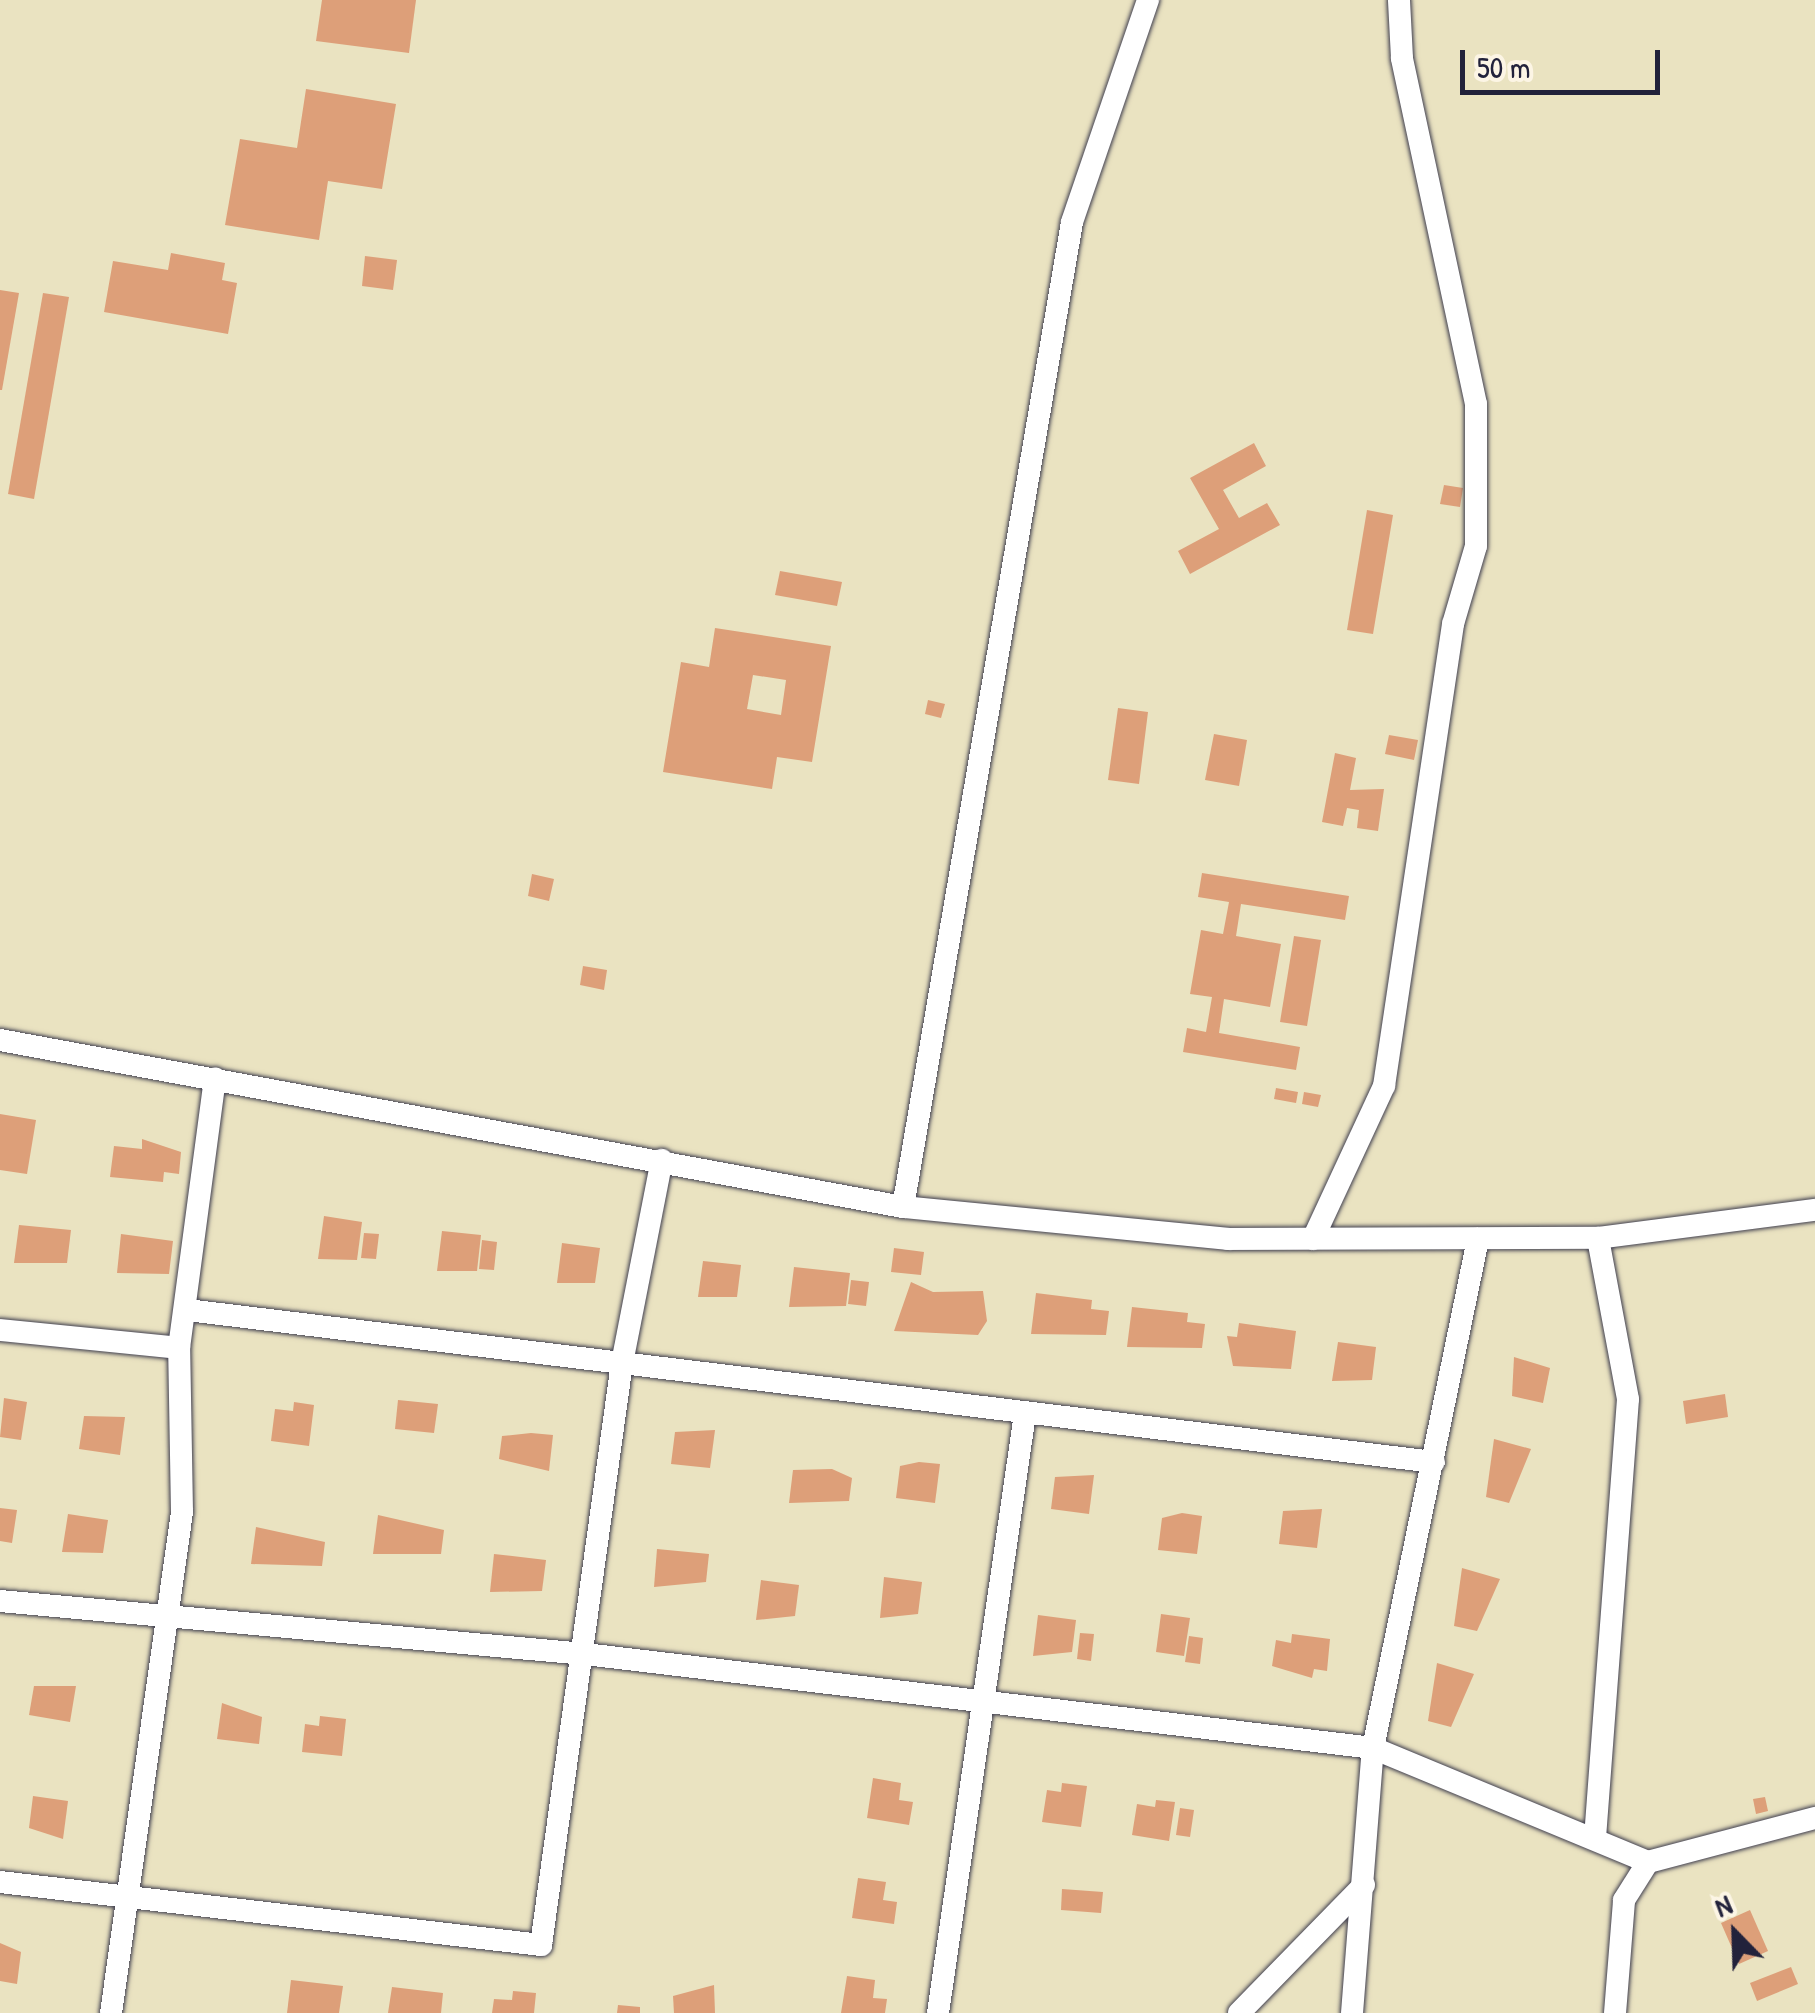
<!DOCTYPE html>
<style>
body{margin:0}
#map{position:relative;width:1815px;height:2013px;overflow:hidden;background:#eae3c1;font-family:"Patrick Hand",sans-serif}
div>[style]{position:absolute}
.building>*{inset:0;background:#dd9f79}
.roads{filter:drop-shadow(0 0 2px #403f4f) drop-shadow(0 0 2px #403f4f)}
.street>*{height:22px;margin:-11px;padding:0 11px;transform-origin:11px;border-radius:11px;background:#fff}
span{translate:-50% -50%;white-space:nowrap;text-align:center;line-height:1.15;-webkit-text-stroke:9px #fcf5e5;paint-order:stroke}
.north{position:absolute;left:1685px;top:1883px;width:100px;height:100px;-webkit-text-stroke:8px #fcf5e5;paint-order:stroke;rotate:337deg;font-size:28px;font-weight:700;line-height:40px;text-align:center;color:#22223b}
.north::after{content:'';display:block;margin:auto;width:35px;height:45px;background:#22223b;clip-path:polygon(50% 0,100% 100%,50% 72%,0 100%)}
.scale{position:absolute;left:1460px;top:50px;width:200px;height:45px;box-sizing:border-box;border:5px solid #22223b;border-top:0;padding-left:12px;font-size:30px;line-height:35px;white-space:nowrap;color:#22223b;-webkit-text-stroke:8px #fcf5e5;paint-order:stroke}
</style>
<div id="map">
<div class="building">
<div style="clip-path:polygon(322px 0,416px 0,409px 53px,316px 41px)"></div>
<div style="clip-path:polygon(306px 89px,396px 104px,382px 189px,328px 181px,319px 240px,225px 225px,240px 139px,297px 148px)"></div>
<div style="clip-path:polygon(171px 253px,225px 263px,222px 280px,237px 283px,228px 334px,104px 312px,113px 261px,168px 270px)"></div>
<div style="clip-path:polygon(365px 256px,397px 260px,393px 290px,362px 286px)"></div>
<div style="clip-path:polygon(0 290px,19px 293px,2px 390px,0 390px)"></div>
<div style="clip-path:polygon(43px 293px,69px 297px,34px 499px,8px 494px)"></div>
<div style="clip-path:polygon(1254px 443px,1266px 466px,1223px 490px,1239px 518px,1267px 503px,1280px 525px,1190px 574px,1178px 551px,1219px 529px,1190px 478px)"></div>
<div style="clip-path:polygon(1444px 485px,1463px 488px,1460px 507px,1440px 504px)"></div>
<div style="clip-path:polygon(1367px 510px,1393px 515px,1373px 634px,1347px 630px)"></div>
<div style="clip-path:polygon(780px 571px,842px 582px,837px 606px,775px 595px)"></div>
<div style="clip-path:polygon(evenodd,715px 628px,831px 646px,812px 762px,777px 757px,772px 789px,663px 772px,681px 662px,709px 667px,715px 628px,753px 675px,786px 680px,781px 715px,747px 709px,753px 675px)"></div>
<div style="clip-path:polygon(928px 700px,945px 704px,941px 718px,925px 714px)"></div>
<div style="clip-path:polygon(1118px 708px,1148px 712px,1139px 784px,1108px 780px)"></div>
<div style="clip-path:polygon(1214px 734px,1247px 740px,1239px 786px,1205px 780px)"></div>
<div style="clip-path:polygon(1389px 735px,1418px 740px,1414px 760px,1385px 754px)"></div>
<div style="clip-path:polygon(1335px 753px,1356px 758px,1350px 790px,1384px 789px,1378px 831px,1357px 828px,1359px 810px,1347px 808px,1343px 826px,1322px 822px)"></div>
<div style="clip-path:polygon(1202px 873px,1349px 896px,1345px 920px,1241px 904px,1236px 936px,1281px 944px,1270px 1007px,1224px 999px,1219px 1033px,1300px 1047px,1296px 1070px,1183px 1052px,1187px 1028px,1206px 1032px,1212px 997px,1190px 994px,1201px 930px,1223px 934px,1229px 902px,1198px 897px)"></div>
<div style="clip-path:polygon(532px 874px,554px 879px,549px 901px,528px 896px)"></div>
<div style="clip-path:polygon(1294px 936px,1321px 940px,1307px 1026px,1280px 1022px)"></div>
<div style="clip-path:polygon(583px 966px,607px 970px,604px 990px,580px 985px)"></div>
<div style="clip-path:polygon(1276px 1088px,1298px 1092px,1296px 1103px,1274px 1099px)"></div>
<div style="clip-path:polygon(1304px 1092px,1321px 1095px,1318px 1107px,1302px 1104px)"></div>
<div style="clip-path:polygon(0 1114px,36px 1120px,27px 1174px,0 1170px)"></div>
<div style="clip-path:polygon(142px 1139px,181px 1152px,179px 1174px,164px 1172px,163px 1182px,110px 1177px,114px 1146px,142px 1149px)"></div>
<div style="clip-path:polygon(324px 1216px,362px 1222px,357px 1260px,318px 1259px)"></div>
<div style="clip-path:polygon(19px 1225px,71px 1230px,67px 1263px,14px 1263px)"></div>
<div style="clip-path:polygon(442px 1231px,481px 1235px,477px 1271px,437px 1271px)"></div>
<div style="clip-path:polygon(364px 1233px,379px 1234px,376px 1259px,361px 1258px)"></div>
<div style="clip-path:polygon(121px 1234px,173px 1241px,169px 1274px,117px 1273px)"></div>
<div style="clip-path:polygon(482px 1240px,497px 1242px,494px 1270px,479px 1269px)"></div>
<div style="clip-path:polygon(562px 1243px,600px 1248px,595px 1283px,557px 1283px)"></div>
<div style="clip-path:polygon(894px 1248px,924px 1252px,921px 1275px,891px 1272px)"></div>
<div style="clip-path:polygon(703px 1261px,741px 1265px,737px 1297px,698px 1297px)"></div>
<div style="clip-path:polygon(794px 1267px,850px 1273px,846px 1306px,789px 1307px)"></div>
<div style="clip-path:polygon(851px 1280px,869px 1282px,866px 1306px,848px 1304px)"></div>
<div style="clip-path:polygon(911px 1282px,933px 1292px,983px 1291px,987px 1321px,978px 1335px,894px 1331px)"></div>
<div style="clip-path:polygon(1036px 1293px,1092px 1300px,1091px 1309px,1109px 1311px,1106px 1335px,1031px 1334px)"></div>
<div style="clip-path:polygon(1132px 1307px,1188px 1313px,1187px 1322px,1205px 1324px,1202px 1348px,1127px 1347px)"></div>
<div style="clip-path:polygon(1239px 1323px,1296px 1331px,1291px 1369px,1233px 1366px,1227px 1336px,1237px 1337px)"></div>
<div style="clip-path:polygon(1338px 1342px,1376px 1347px,1372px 1380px,1332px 1381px)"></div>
<div style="clip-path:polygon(1514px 1357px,1550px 1368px,1543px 1403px,1512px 1396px)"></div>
<div style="clip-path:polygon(1725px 1394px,1728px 1417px,1686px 1424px,1683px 1401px)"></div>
<div style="clip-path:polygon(4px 1398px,27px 1402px,21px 1440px,0 1437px)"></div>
<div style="clip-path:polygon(398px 1400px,438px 1404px,434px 1433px,395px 1429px)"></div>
<div style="clip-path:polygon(294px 1402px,314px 1405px,309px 1446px,271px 1441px,275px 1409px,293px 1411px)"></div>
<div style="clip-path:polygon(84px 1416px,125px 1417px,120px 1455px,79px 1449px)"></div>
<div style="clip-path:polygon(715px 1430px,710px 1468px,671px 1464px,675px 1432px)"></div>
<div style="clip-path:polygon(531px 1433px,553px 1435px,549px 1471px,499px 1459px,502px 1436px)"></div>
<div style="clip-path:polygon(1494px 1439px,1531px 1449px,1509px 1503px,1486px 1497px)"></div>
<div style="clip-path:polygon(919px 1462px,940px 1464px,935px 1503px,896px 1498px,900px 1466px)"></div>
<div style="clip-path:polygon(832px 1469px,852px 1478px,849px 1501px,789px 1503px,793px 1470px)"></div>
<div style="clip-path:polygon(1094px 1475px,1089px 1514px,1051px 1509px,1055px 1477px)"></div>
<div style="clip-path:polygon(0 1508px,17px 1510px,12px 1543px,0 1541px)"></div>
<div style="clip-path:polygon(1322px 1509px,1317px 1548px,1279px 1544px,1283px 1511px)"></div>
<div style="clip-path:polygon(1182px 1513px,1202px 1516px,1197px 1554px,1158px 1550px,1162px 1518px)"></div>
<div style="clip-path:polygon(68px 1514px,108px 1520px,103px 1553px,62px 1552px)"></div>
<div style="clip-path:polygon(378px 1515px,444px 1530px,441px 1554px,373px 1554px)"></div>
<div style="clip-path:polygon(256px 1527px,325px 1542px,322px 1566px,251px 1564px)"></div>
<div style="clip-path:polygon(657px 1549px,709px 1554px,706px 1582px,654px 1587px)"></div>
<div style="clip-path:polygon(494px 1554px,546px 1560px,542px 1591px,490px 1592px)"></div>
<div style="clip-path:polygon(1462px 1568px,1500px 1579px,1477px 1631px,1454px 1626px)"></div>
<div style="clip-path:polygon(884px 1577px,922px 1582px,918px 1614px,880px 1618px)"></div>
<div style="clip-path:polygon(761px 1580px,799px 1585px,795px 1616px,756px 1620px)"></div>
<div style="clip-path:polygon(1161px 1614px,1190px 1618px,1184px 1656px,1156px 1652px)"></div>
<div style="clip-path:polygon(1038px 1615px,1076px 1620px,1072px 1652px,1033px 1656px)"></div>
<div style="clip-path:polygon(1080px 1633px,1094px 1634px,1091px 1661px,1077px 1659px)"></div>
<div style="clip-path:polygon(1292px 1634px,1330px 1639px,1327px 1671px,1314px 1669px,1312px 1678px,1272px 1666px,1276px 1640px,1291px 1643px)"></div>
<div style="clip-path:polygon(1189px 1636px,1203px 1638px,1200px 1664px,1185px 1662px)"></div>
<div style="clip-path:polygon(1437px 1663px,1474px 1674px,1451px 1727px,1428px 1721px)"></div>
<div style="clip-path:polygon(34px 1686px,76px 1686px,70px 1722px,29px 1715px)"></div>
<div style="clip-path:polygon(222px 1703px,262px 1717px,259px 1744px,217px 1739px)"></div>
<div style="clip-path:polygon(320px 1716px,346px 1719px,342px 1756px,302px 1752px,305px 1724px,319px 1726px)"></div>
<div style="clip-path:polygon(873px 1778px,901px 1783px,899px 1800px,913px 1802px,909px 1825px,867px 1818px)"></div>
<div style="clip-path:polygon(1062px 1783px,1087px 1786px,1081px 1827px,1042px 1822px,1047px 1790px,1061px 1792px)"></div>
<div style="clip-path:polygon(33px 1796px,68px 1801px,63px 1839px,29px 1828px)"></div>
<div style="clip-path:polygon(1765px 1797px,1768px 1811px,1756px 1814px,1753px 1799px)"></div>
<div style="clip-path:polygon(1156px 1800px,1175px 1802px,1169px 1841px,1132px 1835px,1137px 1804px,1155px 1807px)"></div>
<div style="clip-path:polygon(1180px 1808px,1194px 1810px,1190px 1837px,1176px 1835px)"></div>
<div style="clip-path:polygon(858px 1878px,886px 1882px,883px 1900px,897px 1902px,894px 1924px,852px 1918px)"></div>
<div style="clip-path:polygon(1062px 1889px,1103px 1892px,1101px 1913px,1061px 1910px)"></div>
<div style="clip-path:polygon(1750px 1910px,1768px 1951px,1739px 1964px,1721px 1923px)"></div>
<div style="clip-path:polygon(0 1943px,21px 1952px,17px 1984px,0 1981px)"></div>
<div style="clip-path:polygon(1791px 1967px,1798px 1984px,1757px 2001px,1750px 1983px)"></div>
<div style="clip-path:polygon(847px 1976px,875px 1980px,873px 1998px,887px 1999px,885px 2013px,841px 2013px)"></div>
<div style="clip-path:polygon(291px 1980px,343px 1986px,339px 2013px,287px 2013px)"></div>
<div style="clip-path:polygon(714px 1985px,715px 2013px,674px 2013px,673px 1996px)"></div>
<div style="clip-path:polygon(392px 1987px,443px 1993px,441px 2013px,388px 2013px)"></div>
<div style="clip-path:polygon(513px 1991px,536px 1993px,534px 2013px,492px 2013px,494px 1999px,512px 2000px)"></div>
<div style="clip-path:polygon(618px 2005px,640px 2007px,640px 2013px,617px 2013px)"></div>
</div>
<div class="roads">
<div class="street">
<div style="left:0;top:1040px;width:918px;rotate:10.48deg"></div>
<div style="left:903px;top:1207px;width:327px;rotate:5.6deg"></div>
<div style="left:1228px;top:1239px;width:370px;rotate:-0.2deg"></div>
<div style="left:1598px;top:1238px;width:219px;rotate:-7.4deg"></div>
<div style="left:903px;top:1207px;width:999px;rotate:-80.26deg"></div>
<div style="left:1072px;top:222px;width:235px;rotate:-71.1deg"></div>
<div style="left:1313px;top:1239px;width:169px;rotate:-65.1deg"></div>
<div style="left:1384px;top:1086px;width:467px;rotate:-81.5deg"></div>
<div style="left:1453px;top:624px;width:81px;rotate:-73.6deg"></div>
<div style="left:1476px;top:546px;width:142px;rotate:-90deg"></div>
<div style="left:1476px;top:404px;width:354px;rotate:-102.1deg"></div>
<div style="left:1402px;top:58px;width:58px;rotate:-93deg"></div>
<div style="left:187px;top:1310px;width:1256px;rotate:6.95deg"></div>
<div style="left:0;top:1330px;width:180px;rotate:5.7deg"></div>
<div style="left:0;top:1601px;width:587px;rotate:5.18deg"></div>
<div style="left:585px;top:1654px;width:794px;rotate:6.8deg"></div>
<div style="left:1373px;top:1748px;width:520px;rotate:-78.34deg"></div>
<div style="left:1595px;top:1838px;width:440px;rotate:-85.7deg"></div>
<div style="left:1628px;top:1399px;width:164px;rotate:-100.6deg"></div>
<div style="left:0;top:1882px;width:545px;rotate:6.64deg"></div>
<div style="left:541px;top:1945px;width:588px;rotate:-82.08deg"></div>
<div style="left:622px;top:1363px;width:207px;rotate:-78.9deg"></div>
<div style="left:111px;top:2013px;width:506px;rotate:-81.93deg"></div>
<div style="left:182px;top:1512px;width:164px;rotate:-91deg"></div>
<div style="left:179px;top:1348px;width:272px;rotate:-82.4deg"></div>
<div style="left:938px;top:2013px;width:605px;rotate:-81.74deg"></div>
<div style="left:1239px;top:2013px;width:179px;rotate:-45.7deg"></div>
<div style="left:1352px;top:2013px;width:266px;rotate:-85.5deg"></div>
<div style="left:1373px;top:1748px;width:298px;rotate:22.5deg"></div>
<div style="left:1648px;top:1862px;width:173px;rotate:-14.8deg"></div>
<div style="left:1615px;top:2013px;width:113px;rotate:-85.4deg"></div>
<div style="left:1624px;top:1900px;width:45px;rotate:-57.7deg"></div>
</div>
</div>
<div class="north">N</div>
<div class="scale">50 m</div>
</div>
